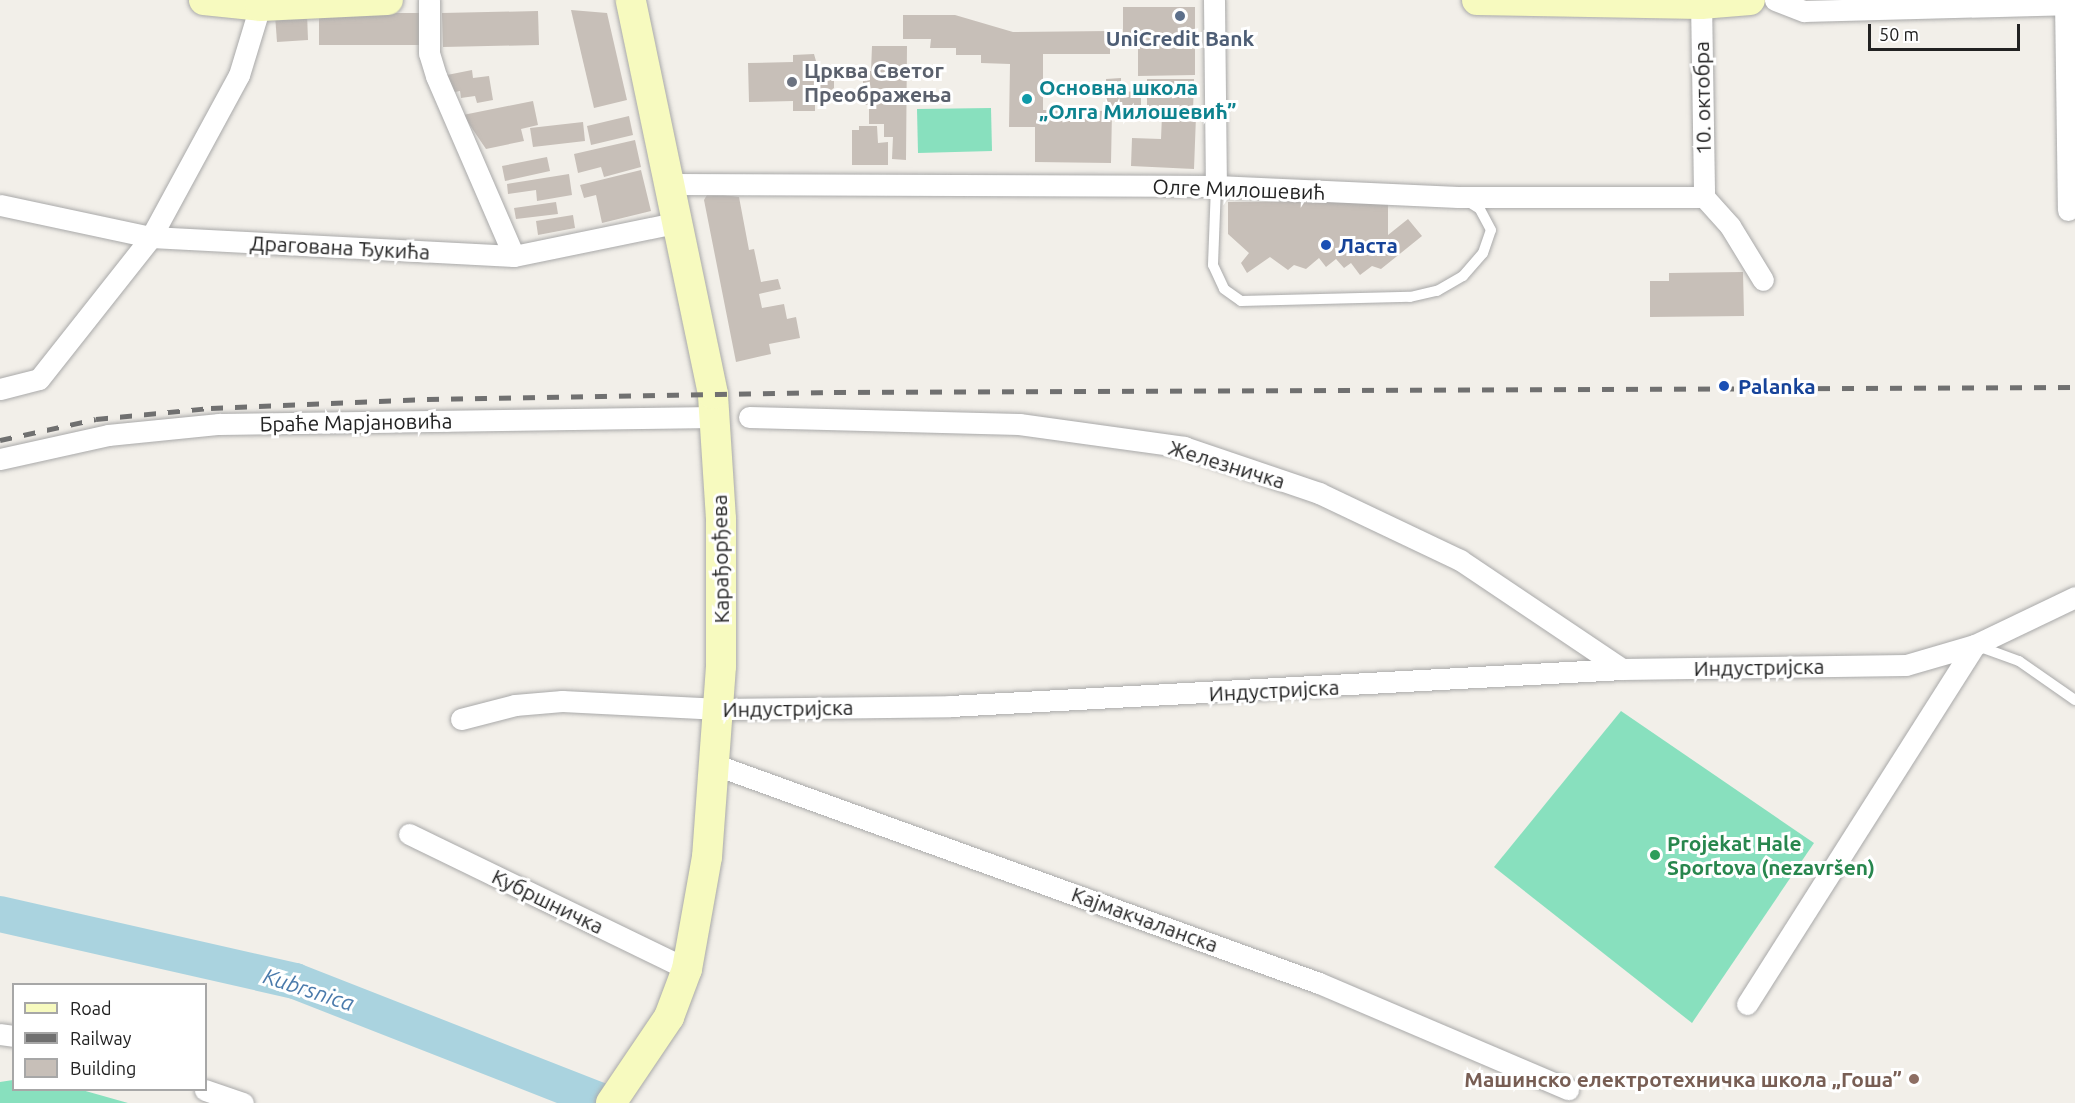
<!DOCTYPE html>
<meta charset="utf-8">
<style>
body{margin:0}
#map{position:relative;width:2075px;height:1103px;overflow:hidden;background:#f2efe9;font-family:Ubuntu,sans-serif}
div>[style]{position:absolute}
.pitch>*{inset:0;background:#88e0be}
.river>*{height:36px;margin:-18px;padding:0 18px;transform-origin:18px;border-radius:18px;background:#aad3df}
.building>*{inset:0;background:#c7bfb8}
.roads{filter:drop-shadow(0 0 2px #a9a9a9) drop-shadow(0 0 2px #a9a9a9)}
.service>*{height:10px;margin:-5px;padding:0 5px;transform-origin:5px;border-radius:5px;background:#fff}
.minor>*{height:21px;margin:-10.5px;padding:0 10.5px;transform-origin:10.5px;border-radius:10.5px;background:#fff}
.secondary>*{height:30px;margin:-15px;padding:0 15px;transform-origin:15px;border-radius:15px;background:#f7fabf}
.rail>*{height:4.5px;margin-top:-2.25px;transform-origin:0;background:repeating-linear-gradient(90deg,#707070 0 12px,transparent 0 24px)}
.dots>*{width:16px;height:16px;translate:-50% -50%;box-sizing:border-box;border:3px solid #fff;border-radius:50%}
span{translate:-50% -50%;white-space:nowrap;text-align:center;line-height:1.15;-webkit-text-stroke:6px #fff;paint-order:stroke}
.service-label{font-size:21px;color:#4e5e75;font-weight:700}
.worship-label{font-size:21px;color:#5b616d;font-weight:700}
.left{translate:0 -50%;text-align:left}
.culture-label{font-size:21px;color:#0d838f;font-weight:700}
.street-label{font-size:21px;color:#222}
.transit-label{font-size:21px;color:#164399;font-weight:700}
.leisure-label{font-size:21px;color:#27864d;font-weight:700}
.education-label{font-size:21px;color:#785e54;font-weight:700}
.right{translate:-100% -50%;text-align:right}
.water-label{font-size:22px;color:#4a7aab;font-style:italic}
.legend{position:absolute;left:12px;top:983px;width:195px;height:108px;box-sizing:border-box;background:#fff;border:2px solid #a7a7a7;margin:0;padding:8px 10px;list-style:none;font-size:18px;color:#222}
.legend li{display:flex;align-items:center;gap:12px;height:30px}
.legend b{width:30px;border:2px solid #a7a7a7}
.scale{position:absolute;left:1868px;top:24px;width:152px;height:27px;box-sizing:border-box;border:3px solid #222;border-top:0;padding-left:8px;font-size:18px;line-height:21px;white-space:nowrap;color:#222;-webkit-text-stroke:4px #fff;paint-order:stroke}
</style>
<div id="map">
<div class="pitch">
<div style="clip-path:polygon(991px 108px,992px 151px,918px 153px,917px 109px)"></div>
<div style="clip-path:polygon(1621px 711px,1814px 843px,1692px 1023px,1494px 867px)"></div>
<div style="clip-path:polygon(13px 1080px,14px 1090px,82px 1090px,128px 1103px,0 1103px,0 1082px)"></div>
</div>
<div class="river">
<div style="left:0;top:914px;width:303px;rotate:12.8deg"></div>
<div style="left:295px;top:981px;width:335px;rotate:21.4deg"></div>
</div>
<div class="building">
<div style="clip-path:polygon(1123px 7px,1195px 7px,1195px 75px,1138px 76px,1138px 48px,1123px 48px)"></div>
<div style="clip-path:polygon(571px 10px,607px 13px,627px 100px,594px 108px)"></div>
<div style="clip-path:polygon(538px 11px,539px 45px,443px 47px,442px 13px)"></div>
<div style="clip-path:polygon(307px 13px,308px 40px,277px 42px,275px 15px)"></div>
<div style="clip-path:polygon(319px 13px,420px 13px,420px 45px,319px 45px)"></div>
<div style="clip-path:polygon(903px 15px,955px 15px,1013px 32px,1110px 31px,1110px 54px,1043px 54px,1043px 110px,1112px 111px,1111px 163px,1035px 162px,1035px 127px,1009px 127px,1010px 64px,981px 63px,981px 55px,956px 55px,956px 48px,930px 48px,931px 39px,903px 39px)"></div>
<div style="clip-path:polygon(872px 46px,907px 46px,906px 160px,892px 159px,893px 137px,884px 137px,884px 124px,869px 124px,869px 105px,863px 105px,863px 71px,871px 71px)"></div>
<div style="clip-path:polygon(814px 54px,818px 68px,834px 77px,834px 88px,815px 101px,815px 111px,793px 111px,793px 101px,749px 102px,748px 63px,793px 62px,793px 55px)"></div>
<div style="clip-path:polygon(472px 70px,473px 78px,489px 76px,493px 100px,477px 103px,475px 96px,461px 98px,460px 91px,450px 93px,447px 75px)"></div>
<div style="clip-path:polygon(1121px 78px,1121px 92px,1141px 91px,1141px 107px,1107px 108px,1106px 79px)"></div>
<div style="clip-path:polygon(1147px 79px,1194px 79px,1193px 111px,1147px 111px)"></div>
<div style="clip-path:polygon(533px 101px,538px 125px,521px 129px,524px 141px,486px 149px,463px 115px)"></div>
<div style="clip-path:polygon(1162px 115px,1196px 116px,1194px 169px,1131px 166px,1132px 138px,1161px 139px)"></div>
<div style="clip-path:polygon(629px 116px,633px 135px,591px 145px,587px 126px)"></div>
<div style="clip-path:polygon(583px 122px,585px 141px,533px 147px,530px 128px)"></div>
<div style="clip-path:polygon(859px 126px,877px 126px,878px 143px,888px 142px,888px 165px,852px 165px,852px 130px,859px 130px)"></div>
<div style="clip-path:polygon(635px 140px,641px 167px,604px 177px,601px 167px,578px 173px,574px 154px)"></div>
<div style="clip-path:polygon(547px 157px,550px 171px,505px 181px,502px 166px)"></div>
<div style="clip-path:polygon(641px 170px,651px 211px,602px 223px,596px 195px,584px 198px,580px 185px)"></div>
<div style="clip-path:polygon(569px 174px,572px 195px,537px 201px,536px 190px,508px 194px,507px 184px)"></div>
<div style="clip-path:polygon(708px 193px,739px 197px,749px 250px,754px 249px,761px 282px,778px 279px,781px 289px,759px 294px,762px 308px,784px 304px,787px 319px,796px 317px,800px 338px,769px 344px,771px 354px,736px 362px,704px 200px)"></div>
<div style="clip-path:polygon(1388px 201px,1388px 235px,1408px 219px,1422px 236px,1381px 269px,1372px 266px,1360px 275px,1351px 263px,1344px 268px,1336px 259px,1326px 267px,1319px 258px,1306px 269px,1294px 265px,1288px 270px,1270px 257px,1247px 273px,1241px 263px,1249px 253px,1228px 234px,1228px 202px)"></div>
<div style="clip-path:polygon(556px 202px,558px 214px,516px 219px,514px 208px)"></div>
<div style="clip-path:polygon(573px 215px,575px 228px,538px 235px,536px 221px)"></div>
<div style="clip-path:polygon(1743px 272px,1744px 316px,1650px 317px,1650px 281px,1669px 281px,1669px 273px)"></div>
</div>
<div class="roads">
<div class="service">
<div style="left:1216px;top:186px;width:79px;rotate:92.2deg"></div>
<div style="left:1213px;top:265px;width:26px;rotate:65deg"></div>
<div style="left:1224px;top:289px;width:21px;rotate:35deg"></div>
<div style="left:1241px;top:301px;width:169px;rotate:-1.4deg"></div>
<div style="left:1410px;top:297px;width:28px;rotate:-13deg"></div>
<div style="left:1437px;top:291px;width:30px;rotate:-30deg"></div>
<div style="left:1463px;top:276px;width:30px;rotate:-49deg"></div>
<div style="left:1483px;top:253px;width:24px;rotate:-71deg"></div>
<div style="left:1491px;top:230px;width:24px;rotate:-118deg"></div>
<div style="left:1480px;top:209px;width:15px;rotate:-148deg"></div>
<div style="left:1975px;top:645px;width:47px;rotate:20deg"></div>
<div style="left:2019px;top:661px;width:68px;rotate:34.9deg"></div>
</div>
<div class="minor">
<div style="left:429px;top:0;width:53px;rotate:90deg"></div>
<div style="left:429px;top:53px;width:24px;rotate:73deg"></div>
<div style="left:436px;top:76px;width:196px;rotate:66.6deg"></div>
<div style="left:1214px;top:0;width:186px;rotate:89.4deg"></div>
<div style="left:1701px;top:0;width:197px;rotate:89.1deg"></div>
<div style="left:1775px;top:0;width:31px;rotate:21deg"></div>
<div style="left:1804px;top:11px;width:271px;rotate:-1.5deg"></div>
<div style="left:2065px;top:0;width:210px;rotate:89.2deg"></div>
<div style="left:671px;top:184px;width:545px;rotate:0.21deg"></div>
<div style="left:1216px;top:186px;width:242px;rotate:2.6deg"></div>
<div style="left:1458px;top:197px;width:246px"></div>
<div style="left:1704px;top:197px;width:39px;rotate:48deg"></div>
<div style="left:1730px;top:226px;width:63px;rotate:58.6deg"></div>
<div style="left:0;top:205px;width:154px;rotate:12deg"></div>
<div style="left:151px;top:237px;width:363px;rotate:3deg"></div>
<div style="left:514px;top:256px;width:169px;rotate:-11.6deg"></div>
<div style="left:0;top:389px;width:40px;rotate:-14.4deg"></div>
<div style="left:39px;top:379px;width:181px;rotate:-51.7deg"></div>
<div style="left:151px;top:237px;width:184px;rotate:-61.5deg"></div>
<div style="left:239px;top:75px;width:72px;rotate:-73.1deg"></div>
<div style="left:749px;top:417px;width:270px;rotate:1.5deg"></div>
<div style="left:1019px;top:424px;width:167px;rotate:7.9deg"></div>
<div style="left:1184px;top:447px;width:143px;rotate:18.8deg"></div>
<div style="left:1319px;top:493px;width:156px;rotate:25.4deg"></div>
<div style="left:1460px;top:560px;width:195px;rotate:33.9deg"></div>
<div style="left:0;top:459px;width:111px;rotate:-12.5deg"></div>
<div style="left:108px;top:435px;width:112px;rotate:-5.7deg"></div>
<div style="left:219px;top:424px;width:495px;rotate:-0.8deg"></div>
<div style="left:461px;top:719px;width:56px;rotate:-14.5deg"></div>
<div style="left:515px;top:705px;width:47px;rotate:-4.9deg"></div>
<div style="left:562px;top:701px;width:158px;rotate:2.9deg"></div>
<div style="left:720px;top:709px;width:230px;rotate:-0.7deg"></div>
<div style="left:950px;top:706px;width:673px;rotate:-3.15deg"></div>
<div style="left:1622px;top:669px;width:284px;rotate:-0.8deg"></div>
<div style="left:1906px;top:665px;width:72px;rotate:-16.2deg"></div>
<div style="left:1975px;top:645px;width:111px;rotate:-25.6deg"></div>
<div style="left:716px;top:765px;width:641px;rotate:19.88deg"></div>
<div style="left:1319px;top:983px;width:271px;rotate:23.1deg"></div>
<div style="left:409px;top:834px;width:309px;rotate:25.9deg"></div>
<div style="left:1747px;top:1004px;width:425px;rotate:-57.6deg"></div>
<div style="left:0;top:1034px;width:14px;rotate:8deg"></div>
<div style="left:205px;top:1090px;width:40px;rotate:18.9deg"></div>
</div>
<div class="secondary">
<div style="left:204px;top:0;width:56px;rotate:6.1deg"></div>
<div style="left:260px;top:6px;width:128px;rotate:-2.7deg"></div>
<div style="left:1477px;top:0;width:224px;rotate:1deg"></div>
<div style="left:1701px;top:4px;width:49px;rotate:-4.7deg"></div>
<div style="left:611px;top:1103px;width:104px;rotate:-56deg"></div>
<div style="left:669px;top:1017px;width:51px;rotate:-69.4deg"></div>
<div style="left:687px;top:969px;width:114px;rotate:-79.9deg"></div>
<div style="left:707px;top:857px;width:192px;rotate:-85.8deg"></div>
<div style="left:721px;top:666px;width:147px;rotate:-90deg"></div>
<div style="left:721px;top:519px;width:125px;rotate:-93.7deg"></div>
<div style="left:713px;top:394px;width:402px;rotate:-101.8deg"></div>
</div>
</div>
<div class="rail">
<div style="left:0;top:440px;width:98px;rotate:-12.3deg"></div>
<div style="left:96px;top:419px;width:116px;rotate:-5.5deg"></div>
<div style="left:211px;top:408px;width:216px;rotate:-2.4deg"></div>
<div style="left:427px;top:399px;width:407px;rotate:-1deg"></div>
<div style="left:834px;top:392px;width:1241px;rotate:-0.23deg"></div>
</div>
<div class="dots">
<div style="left:1180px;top:16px;background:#5c6f8a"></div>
<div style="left:792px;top:82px;background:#6b7280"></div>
<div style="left:1027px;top:99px;background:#0f9aa8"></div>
<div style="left:1326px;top:245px;background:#1a4fb4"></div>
<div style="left:1724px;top:386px;background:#1a4fb4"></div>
<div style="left:1655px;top:855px;background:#2e9e5b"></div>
<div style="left:1914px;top:1079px;background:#8d6e63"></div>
</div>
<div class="service-label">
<span style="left:1180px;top:38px">UniCredit Bank</span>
</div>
<div class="worship-label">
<span class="left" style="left:804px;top:82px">Црква Светог<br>Преображења</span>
</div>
<div class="culture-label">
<span class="left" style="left:1039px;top:99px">Основна школа<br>„Олга Милошевић”</span>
</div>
<div class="street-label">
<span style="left:1702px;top:98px;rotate:-91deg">10. октобра</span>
<span style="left:1239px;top:189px;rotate:2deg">Олге Милошевић</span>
<span style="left:340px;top:247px;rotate:3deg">Драгована Ђукића</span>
<span style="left:356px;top:422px;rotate:-1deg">Браће Марјановића</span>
<span style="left:1227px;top:464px;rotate:17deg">Железничка</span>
<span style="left:720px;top:559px;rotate:-91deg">Карађорђева</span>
<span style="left:1759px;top:667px;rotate:-1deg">Индустријска</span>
<span style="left:1274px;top:690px;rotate:-3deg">Индустријска</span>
<span style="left:788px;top:708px;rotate:-1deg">Индустријска</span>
<span style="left:548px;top:901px;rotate:26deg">Кубршничка</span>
<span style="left:1145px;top:919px;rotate:20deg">Кајмакчаланска</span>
</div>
<div class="transit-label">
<span class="left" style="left:1338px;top:245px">Ласта</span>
<span class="left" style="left:1738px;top:386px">Palanka</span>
</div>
<div class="leisure-label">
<span class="left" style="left:1667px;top:855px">Projekat Hale<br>Sportova (nezavršen)</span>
</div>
<div class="education-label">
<span class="right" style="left:1902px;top:1079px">Машинско електротехничка школа „Гоша”</span>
</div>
<div class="water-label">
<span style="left:309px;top:989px;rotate:18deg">Kubrsnica</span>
</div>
<ul class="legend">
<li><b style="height:8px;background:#f7fabf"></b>Road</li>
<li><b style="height:8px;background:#707070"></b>Railway</li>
<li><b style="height:16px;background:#c7bfb8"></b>Building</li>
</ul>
<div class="scale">50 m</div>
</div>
